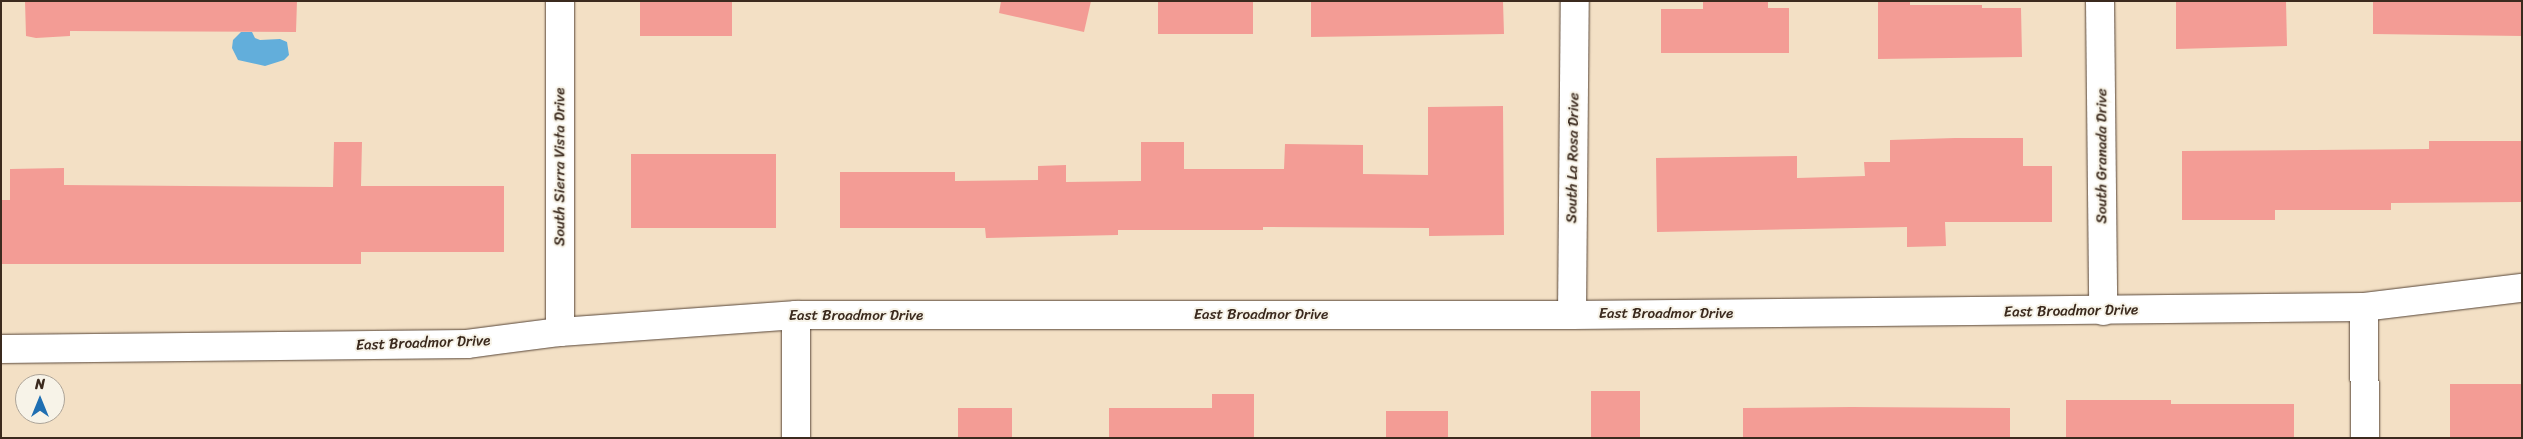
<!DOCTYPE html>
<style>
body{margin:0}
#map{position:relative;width:2523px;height:439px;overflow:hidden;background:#f3e0c5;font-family:Sriracha,sans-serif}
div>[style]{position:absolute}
.water>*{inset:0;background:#62aedb}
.building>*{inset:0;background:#f39c95}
.roads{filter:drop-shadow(0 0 1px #574537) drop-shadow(0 0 1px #574537)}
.street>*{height:28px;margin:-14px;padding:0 14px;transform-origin:14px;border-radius:14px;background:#fff}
span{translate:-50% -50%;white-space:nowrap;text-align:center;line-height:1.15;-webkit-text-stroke:4px #f7f3e8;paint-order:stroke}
.street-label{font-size:15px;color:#3b2a1e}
.frame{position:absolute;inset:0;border:2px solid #3b2a1e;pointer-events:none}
.north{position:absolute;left:15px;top:374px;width:50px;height:50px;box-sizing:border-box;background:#f7f3e8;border:1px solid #aca397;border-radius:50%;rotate:0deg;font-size:14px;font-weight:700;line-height:20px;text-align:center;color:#3b2a1e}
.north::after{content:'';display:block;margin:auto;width:18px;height:22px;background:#1f6fb2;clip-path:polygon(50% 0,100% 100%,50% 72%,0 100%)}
</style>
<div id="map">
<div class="water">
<div style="clip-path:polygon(241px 32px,252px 32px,255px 38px,260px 40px,280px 39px,287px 42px,289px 55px,284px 60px,265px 66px,238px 60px,232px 48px,233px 40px)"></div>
</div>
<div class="building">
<div style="clip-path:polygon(25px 1px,297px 1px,296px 32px,70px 31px,70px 36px,36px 38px,26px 36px)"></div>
<div style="clip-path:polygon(640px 1px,732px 1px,732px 36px,640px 36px)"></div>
<div style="clip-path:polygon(1001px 1px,1091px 1px,1084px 32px,999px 13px)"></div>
<div style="clip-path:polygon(1158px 1px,1253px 1px,1253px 34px,1158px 34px)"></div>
<div style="clip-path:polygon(1311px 1px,1503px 1px,1504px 34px,1311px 37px)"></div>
<div style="clip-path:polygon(1703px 1px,1768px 1px,1768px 8px,1789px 8px,1789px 53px,1661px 53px,1661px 9px,1703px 9px)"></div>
<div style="clip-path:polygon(1878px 1px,1910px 1px,1910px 5px,1982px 5px,1982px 8px,2021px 8px,2022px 57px,1878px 59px)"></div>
<div style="clip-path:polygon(2243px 1px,2286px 1px,2287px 46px,2176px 49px,2176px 2px)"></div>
<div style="clip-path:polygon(2373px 1px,2522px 1px,2522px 36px,2373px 34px)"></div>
<div style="clip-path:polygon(1503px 106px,1504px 235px,1429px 236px,1429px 228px,1263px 227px,1263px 230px,1118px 230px,1118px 235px,986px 238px,985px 228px,840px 228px,840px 172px,955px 172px,955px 181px,1038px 180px,1038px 166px,1066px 165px,1066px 182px,1141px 181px,1141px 142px,1184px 142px,1184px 169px,1284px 169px,1285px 144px,1363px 145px,1363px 174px,1428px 175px,1428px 107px)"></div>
<div style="clip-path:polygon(1955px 138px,2023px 138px,2023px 166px,2052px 166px,2052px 222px,1945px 222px,1946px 246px,1907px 247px,1907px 227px,1657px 232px,1656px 158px,1797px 156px,1797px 178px,1865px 176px,1864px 162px,1890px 162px,1890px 140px)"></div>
<div style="clip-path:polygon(2429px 141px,2522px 141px,2522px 202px,2391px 203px,2391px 210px,2275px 210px,2275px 220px,2182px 220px,2182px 151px,2429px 149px)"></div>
<div style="clip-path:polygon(334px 142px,362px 142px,361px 186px,504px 186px,504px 252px,361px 252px,361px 264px,1px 264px,1px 200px,10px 200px,10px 169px,64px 168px,64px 185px,333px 187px)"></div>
<div style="clip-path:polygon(631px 154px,776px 154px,776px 228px,631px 228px)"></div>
<div style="clip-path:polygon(2450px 384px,2522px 384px,2522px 438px,2450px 438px)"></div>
<div style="clip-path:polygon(1591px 391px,1640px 391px,1640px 438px,1591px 438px)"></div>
<div style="clip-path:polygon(1212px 394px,1254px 394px,1254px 438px,1109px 438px,1109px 408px,1212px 408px)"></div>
<div style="clip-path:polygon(2066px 400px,2171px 400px,2171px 404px,2294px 404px,2294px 438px,2066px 438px)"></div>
<div style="clip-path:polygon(1851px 407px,2010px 408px,2010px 438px,1743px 438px,1743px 408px)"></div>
<div style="clip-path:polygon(958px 408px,1012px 408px,1012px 438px,958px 438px)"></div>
<div style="clip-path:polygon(1386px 411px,1448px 411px,1448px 438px,1386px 438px)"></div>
</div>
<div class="roads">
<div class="street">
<div style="left:560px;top:1px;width:331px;rotate:90deg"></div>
<div style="left:2100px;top:1px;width:310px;rotate:89.4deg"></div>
<div style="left:2364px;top:307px;width:131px;rotate:89.6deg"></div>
<div style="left:796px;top:315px;width:123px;rotate:90deg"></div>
<div style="left:1572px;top:315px;width:314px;rotate:-89.5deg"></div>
<div style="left:1px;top:349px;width:466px;rotate:-0.6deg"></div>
<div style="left:467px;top:344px;width:94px;rotate:-7.4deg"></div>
<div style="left:560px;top:332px;width:237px;rotate:-4.1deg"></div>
<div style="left:796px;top:315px;width:776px"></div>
<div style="left:1572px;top:315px;width:792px;rotate:-0.58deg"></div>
<div style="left:2364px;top:307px;width:159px;rotate:-6.9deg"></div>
</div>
</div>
<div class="street-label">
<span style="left:2102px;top:156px;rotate:-90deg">South Granada Drive</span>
<span style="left:1573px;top:158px;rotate:-89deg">South La Rosa Drive</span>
<span style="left:560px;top:167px;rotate:-90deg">South Sierra Vista Drive</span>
<span style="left:2071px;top:311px;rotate:-1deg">East Broadmor Drive</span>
<span style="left:1666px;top:314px">East Broadmor Drive</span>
<span style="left:1261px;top:315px">East Broadmor Drive</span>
<span style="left:856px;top:316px">East Broadmor Drive</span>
<span style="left:423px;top:343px;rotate:-2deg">East Broadmor Drive</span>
</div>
<div class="frame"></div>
<div class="north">N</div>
</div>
